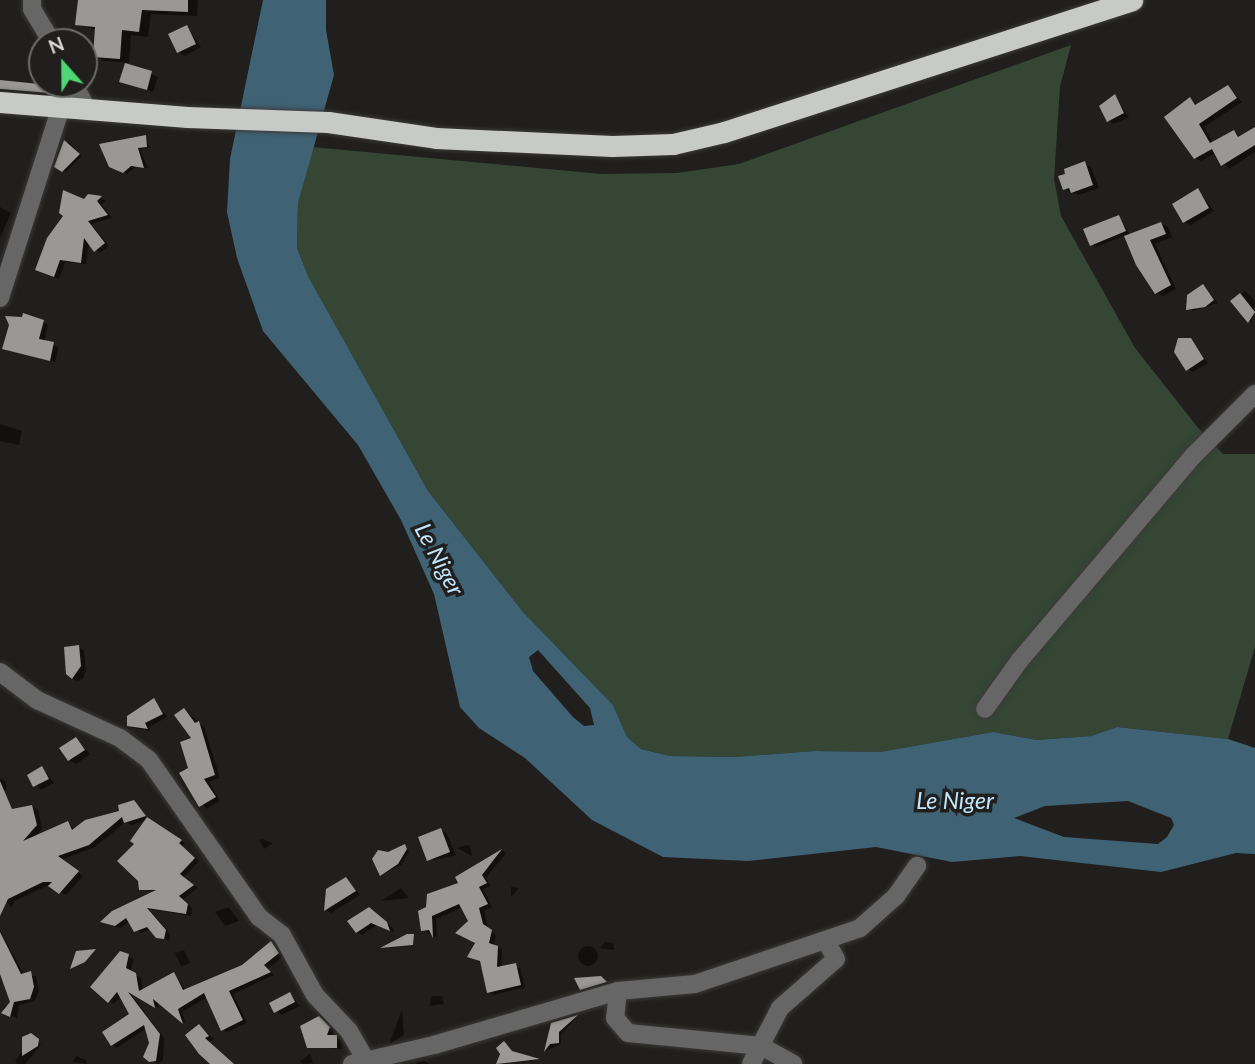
<!DOCTYPE html>
<style>
body{margin:0}
#map{position:relative;width:1255px;height:1064px;overflow:hidden;background:#201f1d;font-family:Lato,sans-serif}
div>[style]{position:absolute}
.green>*{inset:0;background:#354635}
.water>*{inset:0;background:#3f6275}
.shadow>*{inset:0;background:#0007}
.round{border-radius:50%}
.building>*{inset:0;background:#9a9895}
.roads{filter:drop-shadow(0 0 2px #3b3a38) drop-shadow(0 0 2px #3b3a38)}
.minor>*{height:18px;margin:-9px;padding:0 9px;transform-origin:9px;border-radius:9px;background:#656665}
.highway>*{height:21px;margin:-10.5px;padding:0 10.5px;transform-origin:10.5px;border-radius:10.5px;background:#c8cac7}
span{translate:-50% -50%;white-space:nowrap;text-align:center;line-height:1.15;-webkit-text-stroke:7px #201f1d;paint-order:stroke}
.water-label{font-size:23px;color:#c2e6fc;font-style:italic}
.north{position:absolute;left:28px;top:28px;width:70px;height:70px;box-sizing:border-box;background:#201f1d;border:2px solid #6c6b69;border-radius:50%;rotate:339deg;font-size:19px;font-weight:700;line-height:28px;text-align:center;color:#dedddc}
.north::after{content:'';display:block;margin:auto;width:24px;height:32px;background:#4fd675;clip-path:polygon(50% 0,100% 100%,50% 72%,0 100%)}
</style>
<div id="map">
<div class="green">
<div style="clip-path:polygon(1071px 45px,1060px 87px,1054px 179px,1061px 216px,1135px 348px,1199px 429px,1223px 454px,1255px 454px,1255px 647px,1228px 739px,1117px 727px,1091px 736px,1037px 740px,993px 732px,880px 752px,815px 751px,734px 757px,670px 756px,641px 749px,627px 737px,613px 705px,523px 612px,428px 491px,308px 276px,297px 248px,298px 203px,312px 147px,601px 174px,677px 173px,739px 164px)"></div>
</div>
<div class="water">
<div style="clip-path:polygon(evenodd,263px 0,326px 0,326px 30px,334px 75px,298px 203px,297px 248px,308px 276px,428px 491px,523px 612px,613px 705px,627px 737px,641px 749px,670px 756px,734px 757px,815px 751px,880px 752px,993px 732px,1037px 740px,1091px 736px,1117px 727px,1228px 739px,1255px 748px,1255px 854px,1236px 853px,1161px 872px,1020px 856px,952px 862px,876px 847px,748px 861px,663px 857px,592px 820px,525px 758px,479px 728px,460px 707px,434px 594px,401px 520px,358px 445px,263px 331px,237px 258px,227px 212px,230px 159px,263px 0,538px 650px,590px 708px,594px 725px,584px 726px,573px 717px,533px 671px,529px 657px,538px 650px,263px 0,1128px 801px,1171px 818px,1174px 825px,1167px 837px,1158px 844px,1064px 837px,1014px 818px,1045px 806px,1128px 801px)"></div>
</div>
<div class="shadow">
<div style="clip-path:polygon(79px 0,198px 0,197px 16px,151px 14px,148px 37px,131px 35px,129px 63px,104px 61px,95px 56px,97px 30px,76px 24px)"></div>
<div style="clip-path:polygon(187px 27px,201px 47px,185px 56px,179px 52px)"></div>
<div style="clip-path:polygon(126px 65px,158px 77px,153px 92px,121px 81px)"></div>
<div style="clip-path:polygon(42px 80px,42px 84px,63px 84px,58px 97px,0 97px,0 82px,39px 86px)"></div>
<div style="clip-path:polygon(1228px 87px,1242px 102px,1204px 127px,1213px 143px,1234px 132px,1240px 136px,1255px 132px,1255px 152px,1229px 169px,1216px 153px,1201px 161px,1195px 158px,1190px 99px,1198px 105px)"></div>
<div style="clip-path:polygon(1115px 96px,1129px 117px,1114px 124px,1108px 120px)"></div>
<div style="clip-path:polygon(145px 136px,150px 148px,140px 150px,148px 168px,136px 167px,127px 174px,111px 166px)"></div>
<div style="clip-path:polygon(69px 142px,82px 156px,66px 172px,56px 166px,63px 145px)"></div>
<div style="clip-path:polygon(1084px 163px,1091px 167px,1099px 188px,1079px 195px,1064px 189px,1067px 175px)"></div>
<div style="clip-path:polygon(1198px 190px,1214px 211px,1191px 225px,1184px 222px)"></div>
<div style="clip-path:polygon(89px 196px,106px 200px,102px 205px,112px 218px,91px 224px,109px 246px,100px 253px,89px 242px,86px 264px,65px 262px,59px 279px,43px 273px)"></div>
<div style="clip-path:polygon(0 207px,11px 213px,0 238px)"></div>
<div style="clip-path:polygon(1119px 217px,1131px 236px,1161px 224px,1168px 227px,1172px 237px,1155px 244px,1176px 289px,1163px 296px,1157px 293px,1126px 235px,1096px 247px,1091px 244px)"></div>
<div style="clip-path:polygon(1203px 286px,1218px 303px,1192px 311px,1185px 302px)"></div>
<div style="clip-path:polygon(1245px 291px,1255px 301px,1252px 323px,1232px 301px)"></div>
<div style="clip-path:polygon(43px 322px,48px 325px,44px 342px,59px 347px,55px 362px,4px 348px)"></div>
<div style="clip-path:polygon(1190px 340px,1208px 363px,1193px 372px,1187px 369px)"></div>
<div style="clip-path:polygon(0 424px,22px 431px,19px 445px,0 441px)"></div>
<div style="clip-path:polygon(78px 647px,84px 650px,86px 670px,83px 679px,77px 681px,71px 678px)"></div>
<div style="clip-path:polygon(154px 700px,167px 717px,149px 727px,151px 731px,131px 727px,128px 720px)"></div>
<div style="clip-path:polygon(184px 710px,204px 727px,220px 778px,209px 782px,220px 801px,206px 809px,181px 773px,191px 769px,194px 739px)"></div>
<div style="clip-path:polygon(76px 739px,90px 754px,76px 764px,69px 760px)"></div>
<div style="clip-path:polygon(42px 768px,54px 783px,41px 790px,29px 775px)"></div>
<div style="clip-path:polygon(0 778px,6px 782px,6px 790px,0 790px)"></div>
<div style="clip-path:polygon(134px 802px,148px 819px,185px 843px,182px 846px,199px 861px,183px 878px,198px 888px,183px 899px,192px 908px,191px 916px,149px 909px,170px 934px,169px 941px,152px 929px,140px 933px,130px 921px,120px 928px,107px 924px,156px 892px,140px 889px,137px 843px,147px 820px,131px 825px,126px 822px,95px 847px,61px 860px,83px 876px,66px 895px,49px 885px,14px 901px,12px 907px,0 896px,0 814px,32px 806px,38px 810px,42px 829px,34px 838px,68px 823px,75px 830px,122px 812px)"></div>
<div style="clip-path:polygon(441px 830px,447px 834px,456px 855px,434px 860px,427px 857px)"></div>
<div style="clip-path:polygon(262px 839px,272px 843px,273px 843px,264px 849px,259px 840px)"></div>
<div style="clip-path:polygon(467px 845px,470px 846px,472px 856px,457px 848px)"></div>
<div style="clip-path:polygon(405px 846px,409px 851px,401px 865px,381px 875px,388px 854px)"></div>
<div style="clip-path:polygon(502px 851px,506px 853px,486px 878px,491px 886px,483px 889px,492px 907px,484px 911px,488px 928px,496px 935px,494px 946px,502px 950px,501px 968px,520px 968px,525px 987px,494px 995px,489px 992px,463px 907px,436px 919px,437px 938px,423px 930px,420px 912px,460px 884px,457px 877px)"></div>
<div style="clip-path:polygon(346px 879px,360px 895px,331px 913px,326px 910px,327px 890px)"></div>
<div style="clip-path:polygon(511px 887px,519px 888px,511px 897px)"></div>
<div style="clip-path:polygon(401px 888px,409px 898px,381px 901px)"></div>
<div style="clip-path:polygon(229px 907px,239px 921px,225px 926px,215px 912px)"></div>
<div style="clip-path:polygon(375px 912px,393px 928px,394px 932px,377px 925px,362px 935px,357px 932px)"></div>
<div style="clip-path:polygon(0 930px,24px 975px,36px 976px,39px 991px,35px 1001px,19px 1005px,17px 1018px,4px 1014px,3px 1008px,13px 1002px,0 972px)"></div>
<div style="clip-path:polygon(414px 935px,413px 946px,384px 948px,408px 936px)"></div>
<div style="clip-path:polygon(605px 942px,613px 943px,614px 950px,600px 948px)"></div>
<div style="clip-path:polygon(272px 943px,283px 956px,268px 969px,274px 975px,233px 994px,247px 1023px,227px 1032px,222px 1029px,208px 997px,182px 1012px,186px 1024px,157px 1000px,159px 1008px,128px 990px,164px 1038px,163px 1060px,158px 1064px,145px 1056px,151px 1044px,147px 1028px,117px 1048px,112px 1045px,131px 1015px,121px 996px,114px 1004px,109px 1001px,121px 953px,134px 959px,130px 972px,141px 978px,143px 991px,174px 974px,186px 990px,243px 966px)"></div>
<div class="round" style="left:578px;top:946px;width:20px;height:20px"></div>
<div style="clip-path:polygon(184px 950px,190px 963px,181px 966px,175px 953px)"></div>
<div style="clip-path:polygon(604px 980px,608px 984px,581px 989px)"></div>
<div style="clip-path:polygon(290px 994px,300px 1006px,282px 1015px,276px 1011px)"></div>
<div style="clip-path:polygon(432px 996px,442px 996px,444px 1004px,429px 1006px)"></div>
<div style="clip-path:polygon(402px 1010px,404px 1035px,390px 1044px,389px 1044px)"></div>
<div style="clip-path:polygon(578px 1016px,561px 1034px,561px 1044px,546px 1051px,552px 1024px)"></div>
<div style="clip-path:polygon(319px 1018px,334px 1031px,332px 1037px,341px 1040px,342px 1049px,308px 1047px)"></div>
<div style="clip-path:polygon(199px 1026px,214px 1039px,209px 1042px,233px 1064px,213px 1064px)"></div>
<div style="clip-path:polygon(34px 1036px,41px 1045px,25px 1064px,18px 1064px,15px 1061px)"></div>
<div style="clip-path:polygon(498px 1048px,513px 1053px,538px 1060px,503px 1064px)"></div>
<div style="clip-path:polygon(310px 1054px,313px 1063px,302px 1064px,300px 1061px)"></div>
<div style="clip-path:polygon(76px 1056px,86px 1060px,87px 1064px,73px 1062px)"></div>
<div style="clip-path:polygon(424px 1061px,429px 1064px,416px 1064px,416px 1063px)"></div>
</div>
<div class="building">
<div style="clip-path:polygon(78px 0,188px 0,188px 12px,142px 10px,139px 32px,122px 30px,120px 59px,93px 57px,95px 27px,75px 25px)"></div>
<div style="clip-path:polygon(187px 25px,196px 44px,177px 53px,168px 34px)"></div>
<div style="clip-path:polygon(125px 63px,152px 71px,147px 90px,119px 82px)"></div>
<div style="clip-path:polygon(0 80px,49px 85px,48px 93px,0 89px)"></div>
<div style="clip-path:polygon(1228px 85px,1237px 98px,1199px 124px,1210px 143px,1234px 130px,1238px 137px,1255px 127px,1255px 145px,1221px 166px,1212px 149px,1194px 159px,1164px 117px,1190px 97px,1195px 105px)"></div>
<div style="clip-path:polygon(1115px 94px,1124px 113px,1107px 122px,1099px 106px)"></div>
<div style="clip-path:polygon(146px 135px,147px 147px,138px 148px,144px 168px,131px 166px,123px 173px,109px 167px,99px 144px)"></div>
<div style="clip-path:polygon(64px 140px,80px 154px,62px 172px,54px 167px)"></div>
<div style="clip-path:polygon(1085px 161px,1093px 185px,1071px 193px,1069px 188px,1063px 190px,1058px 176px,1065px 174px,1064px 169px)"></div>
<div style="clip-path:polygon(1198px 188px,1209px 208px,1183px 223px,1172px 204px)"></div>
<div style="clip-path:polygon(63px 190px,84px 199px,88px 194px,102px 196px,97px 201px,108px 215px,88px 221px,105px 243px,94px 252px,84px 238px,81px 263px,60px 260px,54px 277px,35px 270px,47px 238px,63px 216px,59px 213px)"></div>
<div style="clip-path:polygon(1119px 215px,1126px 231px,1090px 246px,1083px 229px)"></div>
<div style="clip-path:polygon(1161px 222px,1166px 234px,1150px 240px,1171px 285px,1155px 294px,1136px 265px,1124px 236px)"></div>
<div style="clip-path:polygon(1203px 284px,1214px 300px,1205px 307px,1186px 310px,1187px 295px)"></div>
<div style="clip-path:polygon(1240px 293px,1255px 312px,1248px 323px,1230px 301px)"></div>
<div style="clip-path:polygon(23px 313px,44px 320px,39px 339px,54px 342px,50px 361px,2px 349px,9px 325px,5px 316px,22px 317px)"></div>
<div style="clip-path:polygon(1178px 338px,1191px 338px,1204px 359px,1186px 371px,1174px 352px)"></div>
<div style="clip-path:polygon(79px 645px,81px 666px,72px 679px,66px 674px,64px 647px)"></div>
<div style="clip-path:polygon(154px 698px,163px 714px,145px 723px,148px 729px,127px 726px,127px 716px)"></div>
<div style="clip-path:polygon(184px 708px,195px 723px,199px 721px,215px 775px,204px 779px,216px 797px,199px 807px,179px 773px,188px 768px,180px 742px,191px 738px,174px 715px)"></div>
<div style="clip-path:polygon(76px 737px,85px 750px,68px 761px,59px 748px)"></div>
<div style="clip-path:polygon(42px 766px,49px 779px,33px 787px,27px 775px)"></div>
<div style="clip-path:polygon(0 781px,12px 809px,32px 805px,37px 825px,23px 841px,68px 821px,72px 830px,85px 820px,119px 811px,118px 805px,134px 800px,146px 816px,124px 823px,122px 817px,89px 845px,58px 856px,79px 871px,59px 894px,48px 886px,52px 882px,43px 882px,8px 899px,0 916px)"></div>
<div style="clip-path:polygon(147px 817px,182px 840px,179px 843px,195px 858px,180px 874px,194px 885px,179px 896px,188px 904px,186px 914px,147px 908px,166px 930px,164px 939px,156px 938px,147px 927px,134px 932px,126px 918px,115px 926px,100px 922px,112px 911px,156px 890px,139px 890px,138px 881px,117px 861px,134px 844px,130px 841px)"></div>
<div style="clip-path:polygon(441px 828px,450px 852px,427px 861px,418px 837px)"></div>
<div style="clip-path:polygon(405px 844px,407px 849px,398px 864px,380px 876px,372px 859px,378px 850px,388px 852px)"></div>
<div style="clip-path:polygon(502px 849px,482px 875px,487px 883px,479px 887px,488px 904px,479px 908px,483px 924px,492px 930px,489px 943px,498px 946px,497px 967px,516px 963px,521px 985px,487px 993px,480px 961px,467px 957px,475px 943px,455px 933px,468px 921px,459px 904px,432px 916px,433px 938px,429px 930px,421px 931px,418px 911px,426px 907px,427px 894px,458px 883px,455px 877px)"></div>
<div style="clip-path:polygon(346px 877px,356px 891px,324px 911px,326px 889px)"></div>
<div style="clip-path:polygon(369px 907px,387px 922px,390px 931px,371px 923px,356px 933px,347px 921px)"></div>
<div style="clip-path:polygon(0 932px,21px 974px,31px 971px,34px 987px,30px 999px,14px 1002px,10px 1017px,1px 1013px,10px 1002px,0 974px)"></div>
<div style="clip-path:polygon(407px 934px,414px 934px,413px 945px,380px 948px)"></div>
<div style="clip-path:polygon(271px 941px,279px 953px,264px 965px,271px 972px,229px 991px,243px 1020px,221px 1031px,204px 993px,178px 1009px,183px 1024px,153px 999px,155px 1008px,128px 992px,160px 1034px,156px 1061px,149px 1062px,143px 1057px,149px 1043px,144px 1025px,111px 1046px,102px 1032px,129px 1014px,117px 992px,108px 1003px,90px 987px,120px 951px,129px 954px,126px 968px,136px 973px,139px 991px,174px 972px,183px 990px,242px 965px)"></div>
<div style="clip-path:polygon(96px 949px,85px 962px,70px 969px,76px 951px)"></div>
<div style="clip-path:polygon(601px 976px,607px 982px,580px 990px,574px 978px)"></div>
<div style="clip-path:polygon(290px 992px,295px 1002px,274px 1013px,269px 1003px)"></div>
<div style="clip-path:polygon(578px 1015px,559px 1032px,559px 1043px,550px 1044px,544px 1052px,551px 1023px)"></div>
<div style="clip-path:polygon(319px 1016px,330px 1027px,327px 1035px,337px 1035px,337px 1048px,307px 1048px,300px 1026px)"></div>
<div style="clip-path:polygon(199px 1024px,209px 1036px,205px 1038px,234px 1064px,210px 1064px,199px 1054px,185px 1035px)"></div>
<div style="clip-path:polygon(31px 1033px,39px 1039px,38px 1046px,22px 1056px,22px 1037px)"></div>
<div style="clip-path:polygon(504px 1041px,512px 1051px,540px 1059px,496px 1064px,500px 1054px,496px 1048px)"></div>
</div>
<div class="roads">
<div class="minor">
<div style="left:32px;top:0;width:9px;rotate:90deg"></div>
<div style="left:32px;top:9px;width:39px;rotate:59deg"></div>
<div style="left:74px;top:84px;width:28px;rotate:63deg"></div>
<div style="left:0;top:298px;width:201px;rotate:-72.3deg"></div>
<div style="left:0;top:672px;width:46px;rotate:37.1deg"></div>
<div style="left:37px;top:700px;width:91px;rotate:24.6deg"></div>
<div style="left:120px;top:738px;width:36px;rotate:37deg"></div>
<div style="left:149px;top:760px;width:192px;rotate:55deg"></div>
<div style="left:259px;top:917px;width:29px;rotate:38deg"></div>
<div style="left:282px;top:935px;width:68px;rotate:61.2deg"></div>
<div style="left:315px;top:995px;width:50px;rotate:46.6deg"></div>
<div style="left:349px;top:1031px;width:34px;rotate:60deg"></div>
<div style="left:985px;top:709px;width:60px;rotate:-54.5deg"></div>
<div style="left:1020px;top:660px;width:267px;rotate:-49.7deg"></div>
<div style="left:1193px;top:456px;width:88px;rotate:-45deg"></div>
<div style="left:618px;top:991px;width:77px;rotate:-5.2deg"></div>
<div style="left:695px;top:984px;width:174px;rotate:-18.7deg"></div>
<div style="left:860px;top:928px;width:48px;rotate:-41.6deg"></div>
<div style="left:896px;top:896px;width:37px;rotate:-55deg"></div>
<div style="left:352px;top:1064px;width:84px;rotate:-13deg"></div>
<div style="left:434px;top:1045px;width:192px;rotate:-16.4deg"></div>
<div style="left:618px;top:991px;width:27px;rotate:96deg"></div>
<div style="left:615px;top:1018px;width:20px;rotate:49deg"></div>
<div style="left:628px;top:1033px;width:134px;rotate:5.6deg"></div>
<div style="left:761px;top:1046px;width:37px;rotate:29deg"></div>
<div style="left:751px;top:1064px;width:63px;rotate:-62.6deg"></div>
<div style="left:780px;top:1008px;width:74px;rotate:-41.2deg"></div>
<div style="left:836px;top:959px;width:21px;rotate:-119deg"></div>
</div>
<div class="highway">
<div style="left:0;top:102px;width:188px;rotate:4.6deg"></div>
<div style="left:187px;top:117px;width:141px;rotate:2deg"></div>
<div style="left:328px;top:122px;width:109px;rotate:8.4deg"></div>
<div style="left:436px;top:138px;width:176px;rotate:2.6deg"></div>
<div style="left:612px;top:146px;width:61px;rotate:-1.9deg"></div>
<div style="left:673px;top:144px;width:52px;rotate:-13.2deg"></div>
<div style="left:724px;top:132px;width:429px;rotate:-17.9deg"></div>
</div>
</div>
<div class="water-label">
<span style="left:440px;top:559px;rotate:62deg">Le Niger</span>
<span style="left:955px;top:800px">Le Niger</span>
</div>
<div class="north">N</div>
</div>
